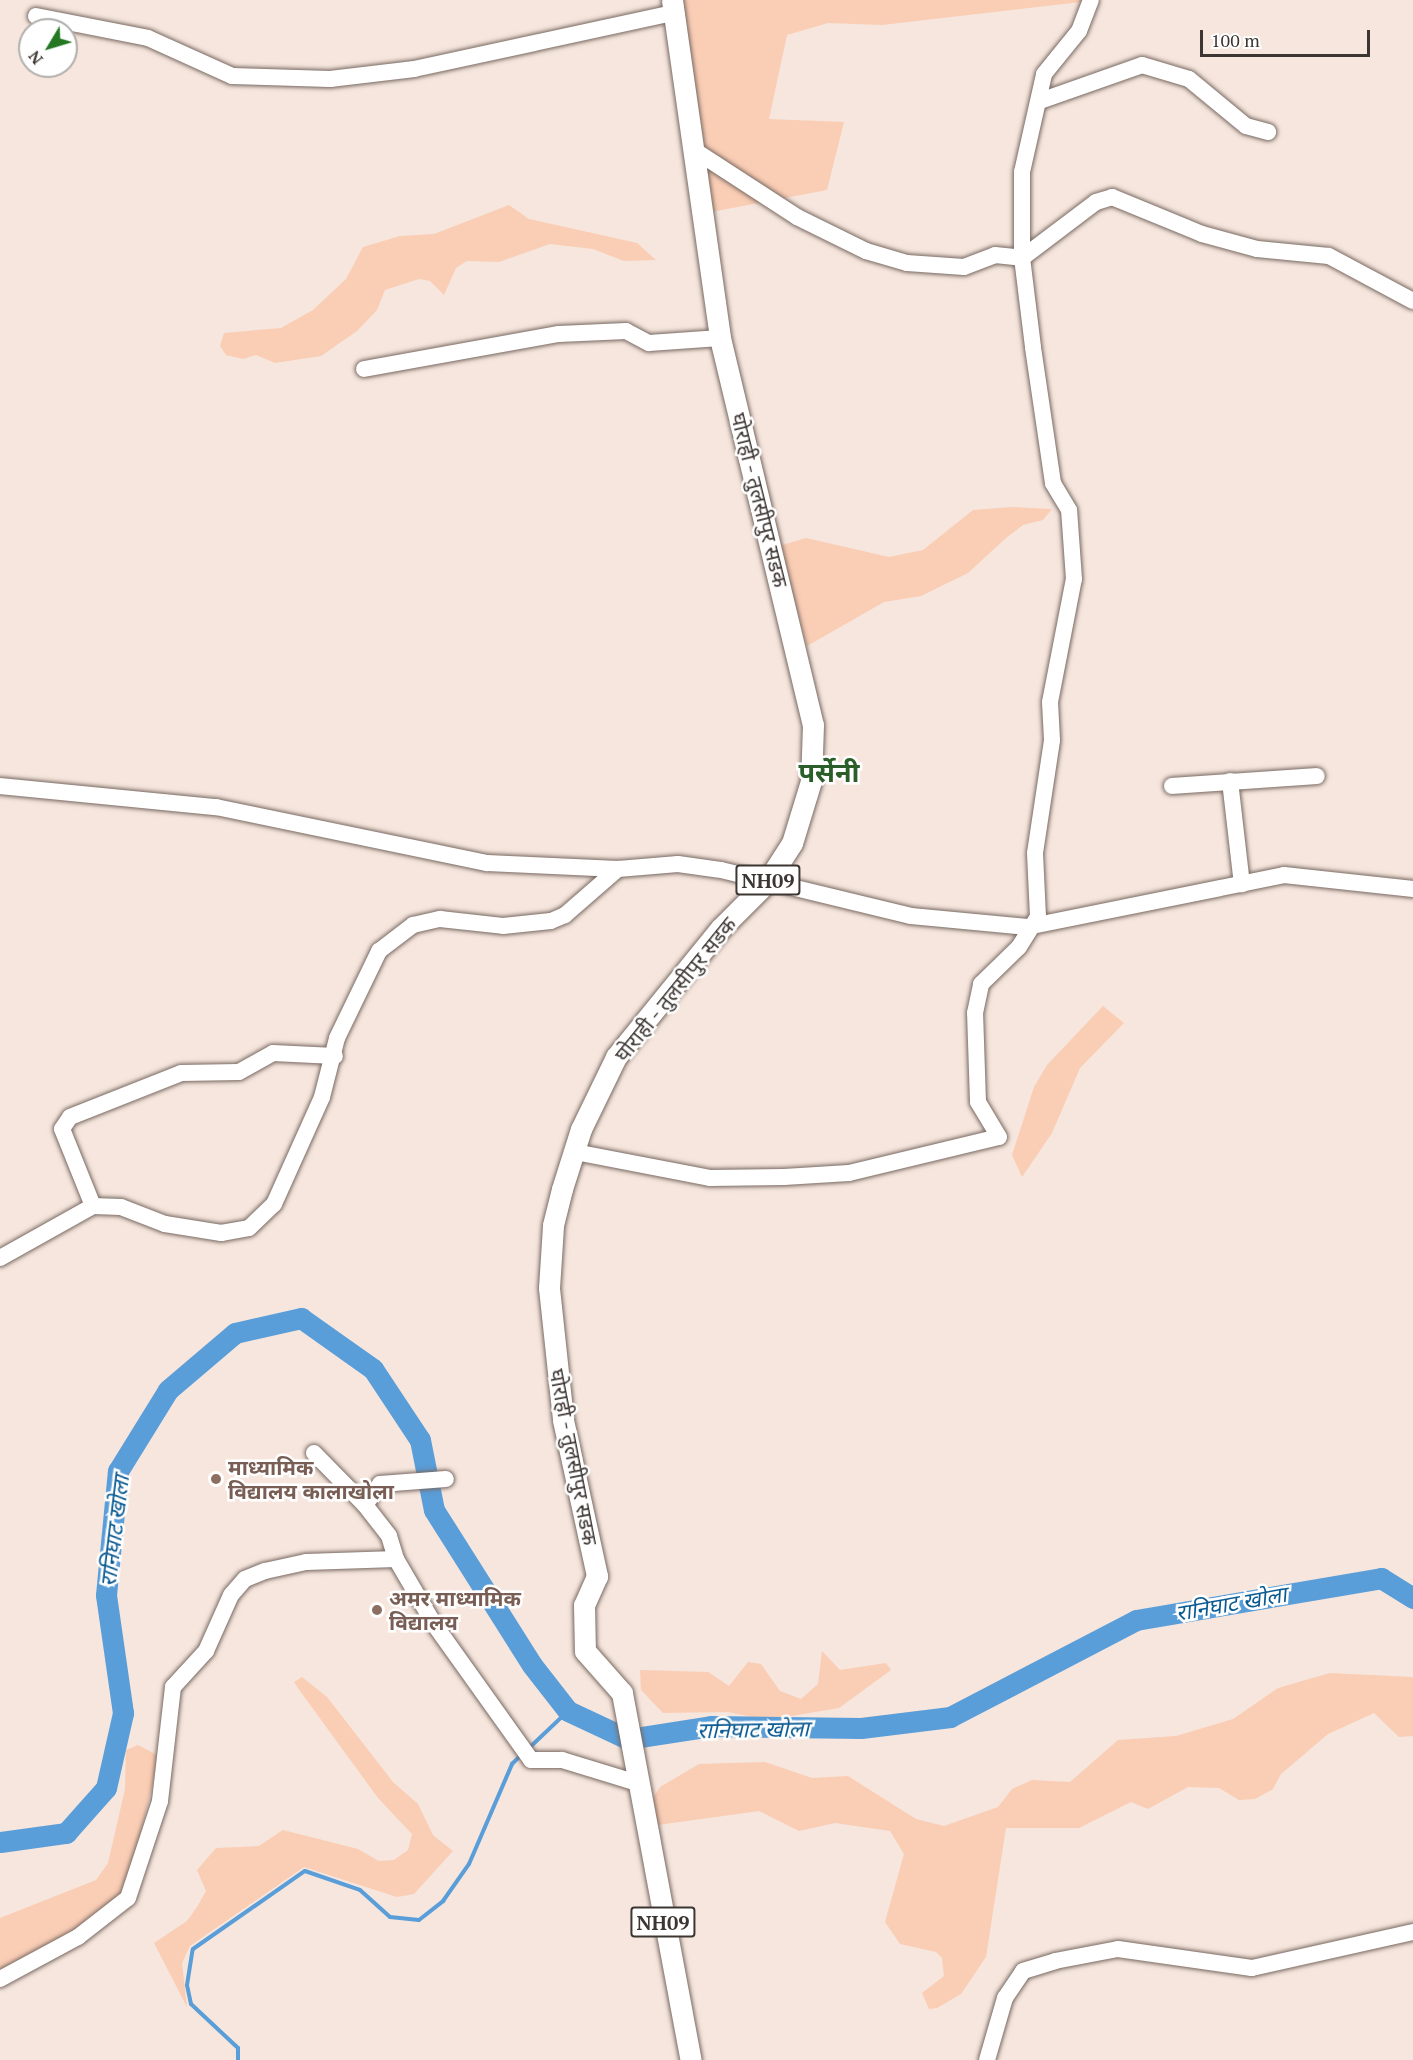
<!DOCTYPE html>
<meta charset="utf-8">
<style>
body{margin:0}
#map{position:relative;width:1413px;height:2060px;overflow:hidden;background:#f6e6dd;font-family:"PT Serif","Noto Sans Devanagari",serif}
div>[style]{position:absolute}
.green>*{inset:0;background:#facdb5}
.stream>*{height:4px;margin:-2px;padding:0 2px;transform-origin:2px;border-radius:2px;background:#599dd9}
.river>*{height:21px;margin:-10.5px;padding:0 10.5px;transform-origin:10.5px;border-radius:10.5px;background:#599dd9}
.roads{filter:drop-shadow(0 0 2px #786962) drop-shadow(0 0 2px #786962)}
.minor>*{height:16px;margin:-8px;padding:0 8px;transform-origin:8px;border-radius:8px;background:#fff}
.major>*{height:21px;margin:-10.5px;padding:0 10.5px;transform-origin:10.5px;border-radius:10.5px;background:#fff}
.dots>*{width:16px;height:16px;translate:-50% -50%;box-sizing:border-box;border:3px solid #fff;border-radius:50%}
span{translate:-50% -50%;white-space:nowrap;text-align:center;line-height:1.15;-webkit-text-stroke:5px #fff;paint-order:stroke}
.shield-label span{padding:2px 4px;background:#fff;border:2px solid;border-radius:4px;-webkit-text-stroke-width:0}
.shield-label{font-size:20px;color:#3c3633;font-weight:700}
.street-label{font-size:21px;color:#3c3633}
.education-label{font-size:21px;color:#785e54;font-weight:700}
.left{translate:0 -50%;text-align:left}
.water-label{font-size:22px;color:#0a5a92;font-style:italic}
.district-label{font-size:27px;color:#2b5e29;font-weight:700}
.north{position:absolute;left:18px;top:18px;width:60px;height:60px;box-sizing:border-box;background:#fff;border:2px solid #b1afad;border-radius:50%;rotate:232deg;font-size:16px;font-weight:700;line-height:24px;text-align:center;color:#3c3633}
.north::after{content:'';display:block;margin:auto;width:21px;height:27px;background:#247823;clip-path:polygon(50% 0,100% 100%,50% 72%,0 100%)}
.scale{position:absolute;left:1200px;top:30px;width:170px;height:27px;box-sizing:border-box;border:3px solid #3c3633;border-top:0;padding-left:8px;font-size:18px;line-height:21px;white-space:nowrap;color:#3c3633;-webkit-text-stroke:4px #fff;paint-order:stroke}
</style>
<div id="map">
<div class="green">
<div style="clip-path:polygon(681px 0,1098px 0,882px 25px,828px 23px,787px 35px,769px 119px,844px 122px,827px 190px,711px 212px)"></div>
<div style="clip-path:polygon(509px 205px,529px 219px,637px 243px,656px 260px,624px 261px,593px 249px,550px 244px,499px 262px,467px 261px,456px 268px,444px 295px,430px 281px,419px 279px,385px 290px,377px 310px,357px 331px,321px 356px,275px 363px,256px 355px,243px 359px,226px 355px,220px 346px,224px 333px,281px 328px,313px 310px,346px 279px,363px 247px,400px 236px,434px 234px)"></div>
<div style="clip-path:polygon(1011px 507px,1052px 509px,1043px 520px,1023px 525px,1006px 538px,968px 573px,921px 596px,884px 602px,807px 646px,779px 546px,806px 538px,889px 557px,923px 550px,973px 510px)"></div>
<div style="clip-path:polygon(1103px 1006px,1124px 1023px,1080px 1068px,1052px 1133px,1022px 1177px,1012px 1155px,1034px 1087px,1047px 1065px)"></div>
<div style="clip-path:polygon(822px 1651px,840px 1670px,886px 1663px,891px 1670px,839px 1708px,768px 1720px,728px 1712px,663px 1713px,641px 1690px,640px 1670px,708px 1672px,729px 1686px,748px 1662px,761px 1664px,780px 1691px,801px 1699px,818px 1684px)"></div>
<div style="clip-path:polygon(1330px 1673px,1413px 1677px,1413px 1736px,1399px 1737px,1374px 1713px,1328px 1734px,1281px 1774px,1273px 1789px,1255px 1799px,1239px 1800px,1219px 1788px,1188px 1787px,1148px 1809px,1131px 1802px,1079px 1828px,1006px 1828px,986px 1957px,961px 1994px,937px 2008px,929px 2009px,922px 1993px,944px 1976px,942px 1958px,936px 1952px,900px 1944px,885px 1922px,904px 1854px,890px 1831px,835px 1823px,799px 1831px,759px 1811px,658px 1825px,650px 1803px,660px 1787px,699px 1764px,765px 1762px,812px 1778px,848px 1776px,916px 1819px,944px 1826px,998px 1807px,1012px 1789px,1032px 1780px,1070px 1782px,1118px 1740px,1176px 1736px,1233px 1719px,1278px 1688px)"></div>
<div style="clip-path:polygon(302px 1677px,327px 1697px,393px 1782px,418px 1804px,433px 1835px,453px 1851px,414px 1894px,397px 1897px,304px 1867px,190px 1946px,182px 1963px,187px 2007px,154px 1943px,187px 1921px,197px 1907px,206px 1891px,197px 1870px,216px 1848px,259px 1846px,283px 1830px,358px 1849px,379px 1861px,394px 1860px,408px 1850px,412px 1834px,378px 1798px,300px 1691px,294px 1682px)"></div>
<div style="clip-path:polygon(138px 1745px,159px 1756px,129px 1883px,110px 1910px,0 1971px,0 1918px,96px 1880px,108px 1863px,125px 1789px,126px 1750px)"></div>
</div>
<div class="stream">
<div style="left:528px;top:1749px;width:55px;rotate:-43.5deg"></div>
<div style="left:238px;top:2060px;width:12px;rotate:-90deg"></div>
<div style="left:238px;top:2048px;width:64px;rotate:-136.9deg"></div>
<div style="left:191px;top:2004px;width:19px;rotate:-102deg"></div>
<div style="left:187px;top:1985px;width:36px;rotate:-81deg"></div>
<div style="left:193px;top:1949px;width:136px;rotate:-34.9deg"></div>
<div style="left:305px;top:1871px;width:58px;rotate:19.1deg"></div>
<div style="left:360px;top:1890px;width:40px;rotate:42deg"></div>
<div style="left:390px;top:1917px;width:29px;rotate:6deg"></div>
<div style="left:419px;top:1920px;width:31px;rotate:-38deg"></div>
<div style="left:443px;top:1901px;width:45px;rotate:-54.9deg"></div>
<div style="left:469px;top:1864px;width:109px;rotate:-66.7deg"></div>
<div style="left:512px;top:1764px;width:14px;rotate:-45deg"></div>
</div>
<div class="river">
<div style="left:0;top:1842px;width:67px;rotate:-7.8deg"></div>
<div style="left:66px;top:1833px;width:60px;rotate:-48.4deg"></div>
<div style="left:106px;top:1788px;width:77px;rotate:-77.2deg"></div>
<div style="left:123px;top:1713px;width:119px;rotate:-98.2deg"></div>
<div style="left:106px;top:1595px;width:125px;rotate:-84.5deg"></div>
<div style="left:118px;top:1471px;width:95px;rotate:-58.3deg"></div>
<div style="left:168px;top:1390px;width:88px;rotate:-40.4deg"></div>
<div style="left:235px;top:1333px;width:68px;rotate:-12.8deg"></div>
<div style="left:301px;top:1318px;width:88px;rotate:35.3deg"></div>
<div style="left:373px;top:1369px;width:85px;rotate:56.5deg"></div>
<div style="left:420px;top:1440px;width:71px;rotate:78.7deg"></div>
<div style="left:434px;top:1510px;width:183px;rotate:57.7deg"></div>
<div style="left:532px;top:1665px;width:58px;rotate:52deg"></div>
<div style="left:568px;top:1711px;width:66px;rotate:25deg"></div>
<div style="left:628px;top:1739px;width:84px;rotate:-8.9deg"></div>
<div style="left:711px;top:1726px;width:150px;rotate:0.8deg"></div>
<div style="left:861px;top:1728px;width:90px;rotate:-7deg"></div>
<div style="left:950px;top:1717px;width:210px;rotate:-27.5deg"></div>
<div style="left:1136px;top:1620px;width:249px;rotate:-9.7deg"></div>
<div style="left:1381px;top:1578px;width:38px;rotate:32deg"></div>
</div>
<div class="roads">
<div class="minor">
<div style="left:36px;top:16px;width:114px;rotate:11.1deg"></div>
<div style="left:148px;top:38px;width:92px;rotate:24.3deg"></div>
<div style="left:232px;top:76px;width:98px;rotate:1.8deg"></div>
<div style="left:330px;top:79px;width:85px;rotate:-6.8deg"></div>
<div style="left:414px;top:69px;width:266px;rotate:-12.2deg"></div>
<div style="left:1040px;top:101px;width:108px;rotate:-19.4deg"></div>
<div style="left:1142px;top:65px;width:49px;rotate:16.6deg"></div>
<div style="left:1189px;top:79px;width:74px;rotate:39.5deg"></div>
<div style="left:1246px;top:126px;width:23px;rotate:15deg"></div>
<div style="left:694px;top:150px;width:123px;rotate:33deg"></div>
<div style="left:797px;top:217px;width:77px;rotate:26.2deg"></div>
<div style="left:866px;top:251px;width:43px;rotate:16.3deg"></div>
<div style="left:907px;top:263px;width:57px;rotate:4deg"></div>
<div style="left:964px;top:267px;width:33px;rotate:-21deg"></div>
<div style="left:995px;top:255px;width:27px;rotate:6deg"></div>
<div style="left:1022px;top:258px;width:93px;rotate:-37.1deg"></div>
<div style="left:1096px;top:202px;width:17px;rotate:-17deg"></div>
<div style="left:1112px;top:197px;width:97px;rotate:22.3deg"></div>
<div style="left:1202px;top:234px;width:57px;rotate:15.3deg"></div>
<div style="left:1257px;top:249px;width:72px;rotate:5.6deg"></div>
<div style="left:1329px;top:256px;width:95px;rotate:28.2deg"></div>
<div style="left:364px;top:369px;width:198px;rotate:-10.2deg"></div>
<div style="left:559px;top:334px;width:67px;rotate:-2.6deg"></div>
<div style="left:626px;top:331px;width:26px;rotate:28deg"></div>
<div style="left:649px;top:343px;width:71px;rotate:-4deg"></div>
<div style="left:1230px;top:781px;width:104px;rotate:83.4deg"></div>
<div style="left:0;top:786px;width:217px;rotate:5.6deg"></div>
<div style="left:216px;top:807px;width:277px;rotate:11.7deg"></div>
<div style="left:487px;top:863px;width:131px;rotate:2.6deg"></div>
<div style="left:618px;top:869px;width:60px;rotate:-4.8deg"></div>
<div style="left:678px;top:864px;width:43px;rotate:7.9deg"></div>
<div style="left:721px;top:870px;width:195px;rotate:13.6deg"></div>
<div style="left:911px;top:916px;width:117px;rotate:5.4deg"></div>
<div style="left:1027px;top:927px;width:262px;rotate:-11.4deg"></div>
<div style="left:1284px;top:875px;width:130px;rotate:6.2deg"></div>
<div style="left:1172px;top:786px;width:145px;rotate:-3.9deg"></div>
<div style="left:575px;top:1152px;width:137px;rotate:10.9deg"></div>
<div style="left:710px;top:1178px;width:74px;rotate:-0.8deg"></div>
<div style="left:784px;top:1177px;width:65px;rotate:-3.5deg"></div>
<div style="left:849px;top:1173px;width:154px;rotate:-13.5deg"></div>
<div style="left:999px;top:1137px;width:41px;rotate:-121deg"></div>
<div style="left:978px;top:1102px;width:89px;rotate:-91.9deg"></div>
<div style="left:975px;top:1013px;width:30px;rotate:-78deg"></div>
<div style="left:981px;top:984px;width:53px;rotate:-44.2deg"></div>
<div style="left:1019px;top:947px;width:36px;rotate:-58deg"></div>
<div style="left:1038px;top:917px;width:64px;rotate:-92.7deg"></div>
<div style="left:1035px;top:853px;width:114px;rotate:-81.4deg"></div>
<div style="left:1052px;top:740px;width:38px;rotate:-93deg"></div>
<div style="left:1050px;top:702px;width:125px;rotate:-79deg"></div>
<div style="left:1074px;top:579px;width:69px;rotate:-94.1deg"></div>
<div style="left:1069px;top:510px;width:31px;rotate:-121deg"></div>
<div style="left:1053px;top:483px;width:137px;rotate:-98.4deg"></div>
<div style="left:1033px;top:347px;width:90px;rotate:-97deg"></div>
<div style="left:1022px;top:258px;width:86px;rotate:-90deg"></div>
<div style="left:1022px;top:172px;width:100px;rotate:-77.3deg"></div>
<div style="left:1044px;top:74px;width:55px;rotate:-50.9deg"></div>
<div style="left:1079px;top:31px;width:33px;rotate:-69deg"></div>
<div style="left:93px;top:1206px;width:83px;rotate:-111.9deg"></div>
<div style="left:62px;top:1129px;width:14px;rotate:-56deg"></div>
<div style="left:70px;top:1117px;width:119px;rotate:-21.6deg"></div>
<div style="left:181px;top:1073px;width:58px;rotate:-1deg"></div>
<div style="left:239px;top:1072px;width:39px;rotate:-29deg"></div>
<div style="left:273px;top:1053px;width:62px;rotate:2.8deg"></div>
<div style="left:0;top:1258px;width:107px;rotate:-29.2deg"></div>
<div style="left:93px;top:1206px;width:28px;rotate:2deg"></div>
<div style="left:121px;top:1207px;width:47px;rotate:21.1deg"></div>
<div style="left:165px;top:1224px;width:57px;rotate:9.1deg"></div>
<div style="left:221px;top:1233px;width:28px;rotate:-10deg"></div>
<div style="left:249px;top:1228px;width:35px;rotate:-44deg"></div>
<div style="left:274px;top:1204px;width:117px;rotate:-65.8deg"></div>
<div style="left:322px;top:1097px;width:61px;rotate:-75.7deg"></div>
<div style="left:337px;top:1038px;width:97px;rotate:-64.2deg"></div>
<div style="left:379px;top:951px;width:43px;rotate:-37.4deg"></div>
<div style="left:413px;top:925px;width:28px;rotate:-13deg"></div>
<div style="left:440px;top:919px;width:63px;rotate:6.3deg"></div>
<div style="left:503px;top:926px;width:48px;rotate:-5.9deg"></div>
<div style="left:551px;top:921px;width:15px;rotate:-23deg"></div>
<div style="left:565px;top:915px;width:70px;rotate:-41deg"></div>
<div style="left:314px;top:1453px;width:73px;rotate:45.6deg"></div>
<div style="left:365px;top:1505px;width:39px;rotate:52deg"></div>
<div style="left:389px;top:1536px;width:24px;rotate:73deg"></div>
<div style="left:365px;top:1505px;width:26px;rotate:-54deg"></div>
<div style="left:380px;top:1484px;width:66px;rotate:-4.3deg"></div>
<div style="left:0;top:1979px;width:89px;rotate:-28.3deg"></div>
<div style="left:78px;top:1937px;width:63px;rotate:-38deg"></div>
<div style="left:128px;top:1898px;width:102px;rotate:-71.7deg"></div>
<div style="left:160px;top:1801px;width:115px;rotate:-83.5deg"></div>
<div style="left:173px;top:1687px;width:49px;rotate:-47.5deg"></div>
<div style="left:206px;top:1651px;width:61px;rotate:-65.9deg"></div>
<div style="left:231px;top:1595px;width:21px;rotate:-49deg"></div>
<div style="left:245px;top:1579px;width:22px;rotate:-22deg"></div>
<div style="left:265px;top:1571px;width:42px;rotate:-12.4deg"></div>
<div style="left:306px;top:1562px;width:90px;rotate:-1.9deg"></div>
<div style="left:396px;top:1559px;width:75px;rotate:59.7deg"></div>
<div style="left:434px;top:1624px;width:167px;rotate:54.5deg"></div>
<div style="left:531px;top:1760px;width:31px"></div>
<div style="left:562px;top:1760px;width:78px;rotate:17deg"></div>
<div style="left:987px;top:2060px;width:65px;rotate:-73.8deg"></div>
<div style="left:1005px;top:1998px;width:32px;rotate:-56deg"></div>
<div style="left:1023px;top:1971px;width:34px;rotate:-17deg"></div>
<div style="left:1055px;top:1961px;width:64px;rotate:-10.8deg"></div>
<div style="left:1118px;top:1949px;width:135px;rotate:8.1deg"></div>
<div style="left:1252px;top:1968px;width:165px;rotate:-12.6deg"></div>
</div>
<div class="major">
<div style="left:672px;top:0;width:341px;rotate:81.9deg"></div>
<div style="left:720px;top:338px;width:398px;rotate:76.5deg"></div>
<div style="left:813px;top:725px;width:56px;rotate:92deg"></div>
<div style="left:811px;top:781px;width:65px;rotate:107deg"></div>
<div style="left:792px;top:843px;width:46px;rotate:122.7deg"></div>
<div style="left:767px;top:882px;width:66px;rotate:135deg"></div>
<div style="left:720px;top:929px;width:165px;rotate:129.1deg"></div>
<div style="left:616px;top:1057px;width:80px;rotate:115.9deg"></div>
<div style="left:581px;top:1129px;width:63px;rotate:107.6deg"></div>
<div style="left:562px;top:1189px;width:38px;rotate:104deg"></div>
<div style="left:553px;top:1226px;width:62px;rotate:93.7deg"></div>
<div style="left:549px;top:1288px;width:133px;rotate:83.9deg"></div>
<div style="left:563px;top:1420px;width:160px;rotate:77.7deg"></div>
<div style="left:597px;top:1576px;width:32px;rotate:114deg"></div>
<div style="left:584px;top:1605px;width:46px;rotate:88.8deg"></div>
<div style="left:585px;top:1651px;width:56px;rotate:48.6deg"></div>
<div style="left:622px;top:1693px;width:373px;rotate:79.4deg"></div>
</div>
</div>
<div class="dots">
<div style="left:216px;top:1479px;background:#8d6e63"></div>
<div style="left:377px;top:1610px;background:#8d6e63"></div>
</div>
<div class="shield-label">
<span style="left:768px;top:880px">NH09</span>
<span style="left:663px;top:1922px">NH09</span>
</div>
<div class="street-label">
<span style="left:760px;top:500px;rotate:76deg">घोराही - तुलसीपुर सडक</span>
<span style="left:675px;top:989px;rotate:-51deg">घोराही - तुलसीपुर सडक</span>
<span style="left:574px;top:1457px;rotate:79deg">घोराही - तुलसीपुर सडक</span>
</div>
<div class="education-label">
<span class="left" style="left:228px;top:1479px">माध्यामिक<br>विद्यालय कालाखोला</span>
<span class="left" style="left:389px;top:1610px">अमर माध्यामिक<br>विद्यालय</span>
</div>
<div class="water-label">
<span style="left:114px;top:1531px;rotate:-83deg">रानिघाट खोला</span>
<span style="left:1231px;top:1603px;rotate:-10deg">रानिघाट खोला</span>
<span style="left:753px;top:1729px;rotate:-1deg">रानिघाट खोला</span>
</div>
<div class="district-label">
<span style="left:829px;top:773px">पर्सेनी</span>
</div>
<div class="north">N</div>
<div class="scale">100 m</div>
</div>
